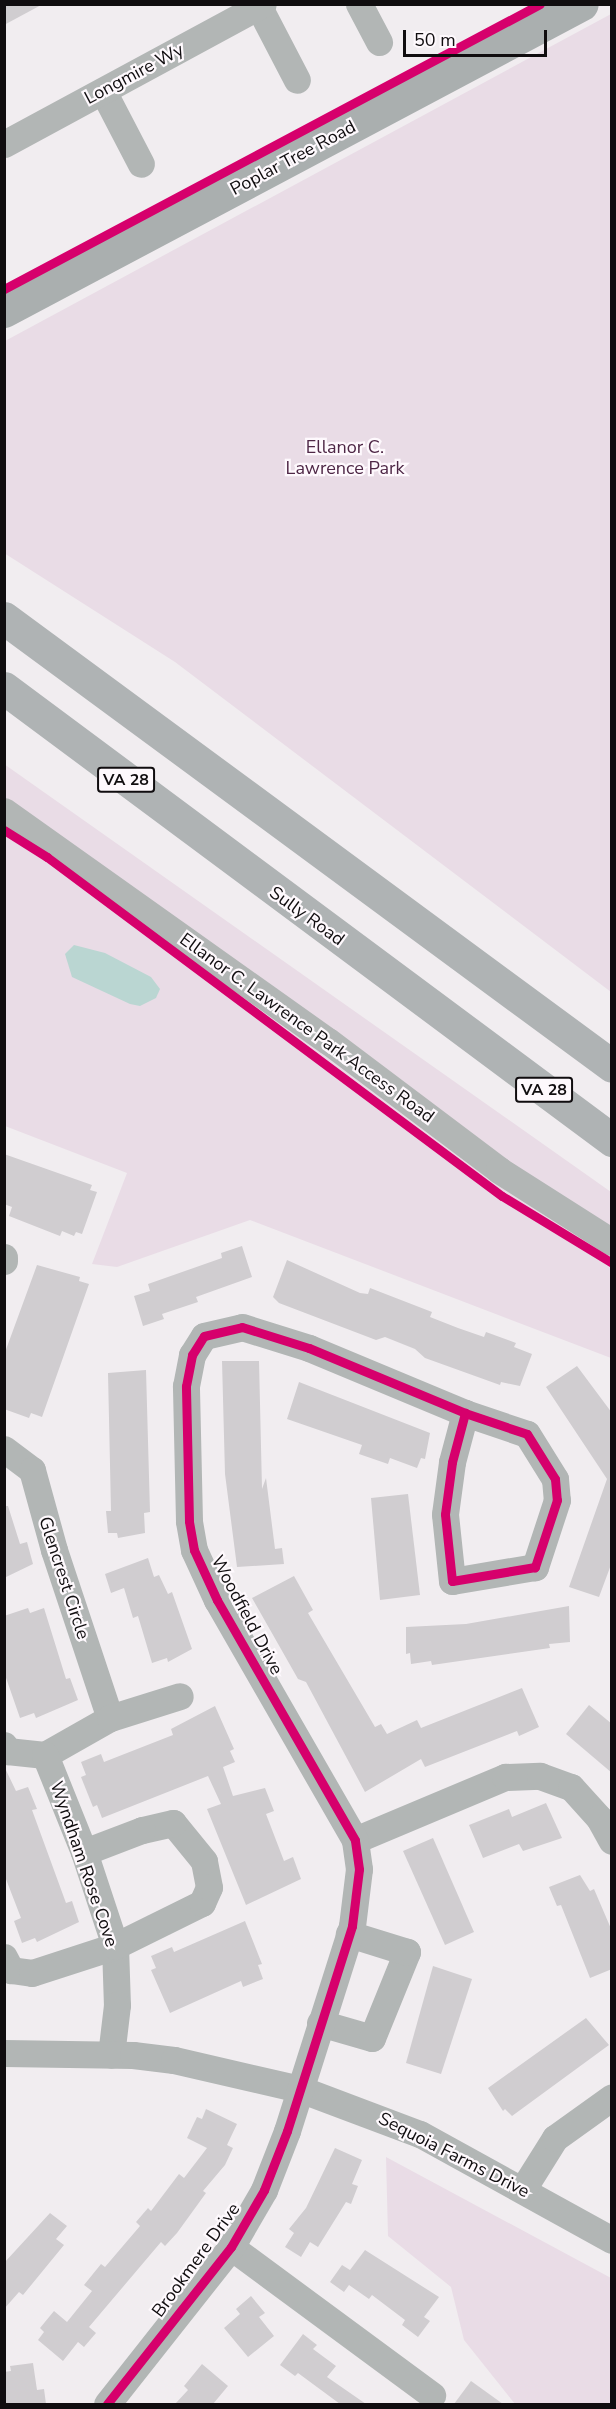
<!DOCTYPE html>
<style>
body{margin:0}
#map{position:relative;width:616px;height:2409px;overflow:hidden;background:#f1edf0;font-family:"Nunito Sans",sans-serif}
div>[style]{position:absolute}
.green>*{inset:0;background:#e9dce6}
.water>*{inset:0;background:#bad6d2}
.building>*{inset:0;background:#d0cdd0}
.minor>*{height:27px;margin:-13.5px;padding:0 13.5px;transform-origin:13.5px;border-radius:13.5px;background:#b2b6b5}
.major>*{height:33px;margin:-16.5px;padding:0 16.5px;transform-origin:16.5px;border-radius:16.5px;background:#aaafaf}
.highway>*{height:33px;margin:-16.5px;padding:0 16.5px;transform-origin:16.5px;border-radius:16.5px;background:#afb3b4}
.cycleway>*{height:9px;margin:-4.5px;padding:0 4.5px;transform-origin:4.5px;border-radius:4.5px;background:#d6006c}
span{translate:-50% -50%;white-space:nowrap;text-align:center;line-height:1.15;-webkit-text-stroke:4.5px #fef9fd;paint-order:stroke}
.shield-label span{padding:2px 4px;background:#fef9fd;border:2px solid;border-radius:4px;-webkit-text-stroke-width:0}
.shield-label{font-size:16px;color:#100d0f;font-weight:700}
.street-label{font-size:18px;color:#100d0f}
.park-label{font-size:18px;color:#4e2746}
.frame{position:absolute;inset:0;border:6px solid #100d0f;pointer-events:none}
.scale{position:absolute;left:403px;top:30px;width:144px;height:27px;box-sizing:border-box;border:3px solid #100d0f;border-top:0;padding-left:8px;font-size:18px;line-height:21px;white-space:nowrap;color:#100d0f;-webkit-text-stroke:4px #fef9fd;paint-order:stroke}
</style>
<div id="map">
<div class="green">
<div style="clip-path:polygon(611px 14px,611px 992px,175px 662px,4px 553px,5px 341px)"></div>
<div style="clip-path:polygon(4px 764px,611px 1192px,611px 1358px,250px 1220px,117px 1267px,92px 1264px,127px 1173px,5px 1126px)"></div>
<div style="clip-path:polygon(386px 2157px,611px 2278px,611px 2404px,515px 2404px,464px 2340px,451px 2287px,388px 2236px)"></div>
</div>
<div class="water">
<div style="clip-path:polygon(74px 945px,105px 953px,151px 977px,160px 989px,156px 998px,140px 1006px,130px 1004px,72px 977px,65px 954px)"></div>
</div>
<div class="building">
<div style="clip-path:polygon(4px 4px,43px 4px,4px 25px)"></div>
<div style="clip-path:polygon(4px 1154px,92px 1185px,90px 1190px,97px 1192px,82px 1234px,76px 1232px,74px 1236px,62px 1231px,60px 1236px,9px 1216px,12px 1207px,4px 1204px)"></div>
<div style="clip-path:polygon(242px 1246px,252px 1277px,196px 1297px,198px 1302px,162px 1314px,164px 1319px,143px 1326px,134px 1296px,150px 1291px,148px 1284px,222px 1258px,221px 1253px)"></div>
<div style="clip-path:polygon(287px 1260px,360px 1293px,368px 1294px,370px 1288px,432px 1312px,430px 1317px,458px 1328px,484px 1337px,486px 1332px,516px 1343px,514px 1347px,532px 1354px,520px 1386px,501px 1382px,500px 1385px,425px 1358px,415px 1349px,385px 1337px,376px 1340px,279px 1303px,273px 1297px)"></div>
<div style="clip-path:polygon(37px 1265px,80px 1277px,79px 1281px,89px 1284px,42px 1417px,31px 1413px,29px 1418px,4px 1409px,4px 1355px)"></div>
<div style="clip-path:polygon(222px 1361px,259px 1361px,262px 1489px,266px 1478px,275px 1549px,282px 1548px,284px 1564px,237px 1567px,225px 1474px)"></div>
<div style="clip-path:polygon(577px 1366px,612px 1413px,612px 1562px,599px 1597px,569px 1587px,607px 1479px,546px 1387px)"></div>
<div style="clip-path:polygon(146px 1370px,150px 1512px,144px 1513px,145px 1533px,118px 1538px,117px 1533px,108px 1533px,106px 1511px,111px 1511px,108px 1373px)"></div>
<div style="clip-path:polygon(299px 1382px,430px 1433px,425px 1459px,421px 1458px,417px 1468px,390px 1458px,388px 1464px,359px 1454px,362px 1445px,287px 1419px)"></div>
<div style="clip-path:polygon(408px 1494px,420px 1595px,380px 1600px,371px 1498px)"></div>
<div style="clip-path:polygon(4px 1506px,8px 1506px,20px 1544px,27px 1542px,33px 1564px,4px 1578px)"></div>
<div style="clip-path:polygon(148px 1558px,154px 1577px,159px 1575px,168px 1594px,172px 1592px,192px 1649px,168px 1662px,167px 1658px,152px 1663px,138px 1616px,133px 1618px,124px 1588px,111px 1593px,105px 1574px)"></div>
<div style="clip-path:polygon(294px 1576px,313px 1610px,308px 1613px,375px 1727px,381px 1724px,387px 1734px,417px 1720px,421px 1728px,522px 1688px,539px 1727px,519px 1736px,517px 1731px,425px 1767px,421px 1759px,365px 1792px,306px 1682px,298px 1679px,252px 1598px)"></div>
<div style="clip-path:polygon(569px 1606px,570px 1642px,549px 1644px,550px 1648px,432px 1665px,431px 1661px,411px 1664px,410px 1653px,406px 1654px,406px 1627px,466px 1624px)"></div>
<div style="clip-path:polygon(28px 1608px,30px 1613px,44px 1608px,66px 1679px,70px 1678px,78px 1700px,36px 1718px,34px 1713px,20px 1718px,4px 1672px,4px 1616px)"></div>
<div style="clip-path:polygon(589px 1705px,612px 1724px,612px 1773px,566px 1734px)"></div>
<div style="clip-path:polygon(215px 1706px,234px 1749px,230px 1751px,235px 1762px,223px 1767px,233px 1796px,265px 1788px,274px 1811px,266px 1814px,284px 1861px,293px 1857px,301px 1879px,246px 1905px,207px 1809px,221px 1804px,208px 1776px,102px 1818px,97px 1805px,93px 1807px,81px 1777px,86px 1775px,81px 1762px,101px 1754px,104px 1762px,173px 1735px,171px 1729px)"></div>
<div style="clip-path:polygon(4px 1766px,16px 1791px,28px 1787px,37px 1809px,32px 1810px,66px 1903px,72px 1901px,79px 1922px,37px 1942px,35px 1938px,22px 1943px,14px 1921px,21px 1918px,4px 1874px)"></div>
<div style="clip-path:polygon(546px 1803px,562px 1838px,523px 1851px,519px 1844px,483px 1858px,469px 1825px,509px 1809px,512px 1817px)"></div>
<div style="clip-path:polygon(433px 1838px,474px 1932px,445px 1945px,403px 1851px)"></div>
<div style="clip-path:polygon(580px 1875px,590px 1891px,594px 1889px,612px 1931px,612px 1969px,590px 1978px,561px 1905px,557px 1906px,549px 1887px)"></div>
<div style="clip-path:polygon(245px 1921px,262px 1964px,258px 1965px,263px 1979px,243px 1987px,241px 1981px,170px 2013px,151px 1970px,156px 1968px,151px 1956px,172px 1947px,174px 1952px)"></div>
<div style="clip-path:polygon(433px 1966px,472px 1979px,441px 2074px,406px 2063px)"></div>
<div style="clip-path:polygon(586px 2018px,609px 2045px,512px 2116px,505px 2109px,503px 2111px,488px 2088px)"></div>
<div style="clip-path:polygon(206px 2109px,237px 2124px,227px 2145px,233px 2148px,225px 2165px,203px 2191px,206px 2193px,177px 2233px,165px 2246px,161px 2242px,89px 2327px,96px 2333px,84px 2347px,78px 2342px,63px 2361px,38px 2340px,44px 2332px,40px 2328px,54px 2311px,67px 2322px,92px 2291px,84px 2285px,101px 2264px,105px 2267px,140px 2226px,136px 2222px,148px 2208px,151px 2211px,179px 2174px,184px 2178px,207px 2148px,187px 2138px,197px 2117px,202px 2119px)"></div>
<div style="clip-path:polygon(335px 2148px,362px 2160px,352px 2184px,358px 2186px,351px 2204px,346px 2202px,318px 2247px,310px 2242px,301px 2257px,285px 2247px,294px 2233px,289px 2229px,306px 2208px)"></div>
<div style="clip-path:polygon(50px 2213px,67px 2226px,56px 2239px,64px 2245px,23px 2295px,19px 2292px,4px 2309px,4px 2263px)"></div>
<div style="clip-path:polygon(365px 2250px,439px 2297px,424px 2317px,430px 2321px,418px 2337px,402px 2325px,405px 2320px,372px 2295px,369px 2299px,349px 2285px,344px 2292px,330px 2282px,342px 2265px,350px 2270px)"></div>
<div style="clip-path:polygon(251px 2296px,265px 2313px,259px 2317px,274px 2336px,248px 2357px,224px 2328px,240px 2314px,236px 2309px)"></div>
<div style="clip-path:polygon(303px 2334px,317px 2345px,313px 2349px,336px 2366px,327px 2377px,366px 2404px,340px 2404px,298px 2373px,295px 2376px,280px 2365px)"></div>
<div style="clip-path:polygon(33px 2363px,37px 2390px,44px 2389px,46px 2404px,4px 2404px,4px 2372px,11px 2371px,10px 2366px)"></div>
<div style="clip-path:polygon(202px 2364px,228px 2386px,213px 2404px,175px 2404px,188px 2390px,184px 2386px)"></div>
<div style="clip-path:polygon(471px 2381px,503px 2404px,454px 2404px)"></div>
</div>
<div class="minor">
<div style="left:359px;top:4px;width:43px;rotate:62.2deg"></div>
<div style="left:259px;top:7px;width:82px;rotate:62.5deg"></div>
<div style="left:103px;top:91px;width:82px;rotate:62.5deg"></div>
<div style="left:4px;top:144px;width:294px;rotate:-28.4deg"></div>
<div style="left:4px;top:811px;width:397px;rotate:35.4deg"></div>
<div style="left:328px;top:1041px;width:214px;rotate:37deg"></div>
<div style="left:499px;top:1170px;width:134px;rotate:32.5deg"></div>
<div style="left:4px;top:1257px;width:4px;rotate:90deg"></div>
<div style="left:4px;top:1449px;width:35px;rotate:37deg"></div>
<div style="left:32px;top:1470px;width:83px;rotate:74.6deg"></div>
<div style="left:54px;top:1550px;width:177px;rotate:71.6deg"></div>
<div style="left:110px;top:1718px;width:75px;rotate:150.4deg"></div>
<div style="left:110px;top:1718px;width:73px;rotate:-17.4deg"></div>
<div style="left:4px;top:1745px;width:7px;rotate:63deg"></div>
<div style="left:7px;top:1751px;width:38px;rotate:6deg"></div>
<div style="left:45px;top:1755px;width:105px;rotate:68.1deg"></div>
<div style="left:84px;top:1852px;width:99px;rotate:71.7deg"></div>
<div style="left:115px;top:1946px;width:59px;rotate:88.1deg"></div>
<div style="left:117px;top:2005px;width:50px;rotate:96.8deg"></div>
<div style="left:355px;top:1840px;width:163px;rotate:-22.8deg"></div>
<div style="left:505px;top:1777px;width:35px;rotate:-2deg"></div>
<div style="left:540px;top:1776px;width:33px;rotate:20deg"></div>
<div style="left:571px;top:1787px;width:42px;rotate:47.9deg"></div>
<div style="left:599px;top:1818px;width:26px;rotate:61deg"></div>
<div style="left:4px;top:1957px;width:15px;rotate:62deg"></div>
<div style="left:11px;top:1970px;width:21px;rotate:8deg"></div>
<div style="left:32px;top:1973px;width:87px;rotate:-18deg"></div>
<div style="left:115px;top:1946px;width:97px;rotate:-26.3deg"></div>
<div style="left:202px;top:1903px;width:17px;rotate:-66deg"></div>
<div style="left:209px;top:1887px;width:26px;rotate:-101deg"></div>
<div style="left:204px;top:1861px;width:49px;rotate:-129.2deg"></div>
<div style="left:173px;top:1823px;width:32px;rotate:167deg"></div>
<div style="left:142px;top:1830px;width:62px;rotate:159.2deg"></div>
<div style="left:320px;top:2023px;width:54px;rotate:16.1deg"></div>
<div style="left:372px;top:2038px;width:93px;rotate:-67.9deg"></div>
<div style="left:407px;top:1952px;width:61px;rotate:-162.8deg"></div>
<div style="left:4px;top:2053px;width:129px;rotate:0.9deg"></div>
<div style="left:133px;top:2055px;width:41px;rotate:7deg"></div>
<div style="left:174px;top:2060px;width:129px;rotate:13deg"></div>
<div style="left:300px;top:2089px;width:128px;rotate:20.6deg"></div>
<div style="left:420px;top:2134px;width:219px;rotate:28.9deg"></div>
<div style="left:523px;top:2189px;width:60px;rotate:-57.9deg"></div>
<div style="left:555px;top:2138px;width:70px;rotate:-35.7deg"></div>
<div style="left:231px;top:2247px;width:250px;rotate:36.4deg"></div>
<div style="left:107px;top:2404px;width:200px;rotate:-51.7deg"></div>
<div style="left:231px;top:2247px;width:66px;rotate:-59.9deg"></div>
<div style="left:264px;top:2190px;width:63px;rotate:-68.7deg"></div>
<div style="left:287px;top:2131px;width:215px;rotate:-72.4deg"></div>
<div style="left:352px;top:1926px;width:57px;rotate:-83deg"></div>
<div style="left:359px;top:1869px;width:29px;rotate:-98deg"></div>
<div style="left:355px;top:1840px;width:277px;rotate:-119.9deg"></div>
<div style="left:217px;top:1600px;width:55px;rotate:-114.7deg"></div>
<div style="left:194px;top:1550px;width:29px;rotate:-100deg"></div>
<div style="left:189px;top:1521px;width:135px;rotate:-91.3deg"></div>
<div style="left:186px;top:1386px;width:32px;rotate:-79deg"></div>
<div style="left:192px;top:1355px;width:22px;rotate:-58deg"></div>
<div style="left:204px;top:1336px;width:39px;rotate:-13deg"></div>
<div style="left:242px;top:1327px;width:70px;rotate:17.4deg"></div>
<div style="left:309px;top:1348px;width:169px;rotate:22.6deg"></div>
<div style="left:465px;top:1413px;width:65px;rotate:18.7deg"></div>
<div style="left:527px;top:1434px;width:53px;rotate:58.1deg"></div>
<div style="left:555px;top:1479px;width:21px;rotate:85deg"></div>
<div style="left:557px;top:1500px;width:71px;rotate:108.2deg"></div>
<div style="left:535px;top:1567px;width:84px;rotate:170.4deg"></div>
<div style="left:452px;top:1581px;width:67px;rotate:-96deg"></div>
<div style="left:445px;top:1514px;width:52px;rotate:-82.3deg"></div>
<div style="left:452px;top:1462px;width:51px;rotate:-75.1deg"></div>
</div>
<div class="major">
<div style="left:4px;top:311px;width:654px;rotate:-27.97deg"></div>
</div>
<div class="highway">
<div style="left:4px;top:618px;width:755px;rotate:36.38deg"></div>
<div style="left:4px;top:688px;width:758px;rotate:36.63deg"></div>
</div>
<div class="cycleway">
<div style="left:4px;top:289px;width:607px;rotate:-28deg"></div>
<div style="left:4px;top:830px;width:51px;rotate:32.1deg"></div>
<div style="left:47px;top:857px;width:567px;rotate:36.69deg"></div>
<div style="left:502px;top:1196px;width:129px;rotate:31.3deg"></div>
<div style="left:107px;top:2404px;width:200px;rotate:-51.7deg"></div>
<div style="left:231px;top:2247px;width:66px;rotate:-59.9deg"></div>
<div style="left:264px;top:2190px;width:63px;rotate:-68.7deg"></div>
<div style="left:287px;top:2131px;width:215px;rotate:-72.4deg"></div>
<div style="left:352px;top:1926px;width:57px;rotate:-83deg"></div>
<div style="left:359px;top:1869px;width:29px;rotate:-98deg"></div>
<div style="left:355px;top:1840px;width:277px;rotate:-119.9deg"></div>
<div style="left:217px;top:1600px;width:55px;rotate:-114.7deg"></div>
<div style="left:194px;top:1550px;width:29px;rotate:-100deg"></div>
<div style="left:189px;top:1521px;width:135px;rotate:-91.3deg"></div>
<div style="left:186px;top:1386px;width:32px;rotate:-79deg"></div>
<div style="left:192px;top:1355px;width:22px;rotate:-58deg"></div>
<div style="left:204px;top:1336px;width:39px;rotate:-13deg"></div>
<div style="left:242px;top:1327px;width:70px;rotate:17.4deg"></div>
<div style="left:309px;top:1348px;width:169px;rotate:22.6deg"></div>
<div style="left:465px;top:1413px;width:65px;rotate:18.7deg"></div>
<div style="left:527px;top:1434px;width:53px;rotate:58.1deg"></div>
<div style="left:555px;top:1479px;width:21px;rotate:85deg"></div>
<div style="left:557px;top:1500px;width:71px;rotate:108.2deg"></div>
<div style="left:535px;top:1567px;width:84px;rotate:170.4deg"></div>
<div style="left:452px;top:1581px;width:67px;rotate:-96deg"></div>
<div style="left:445px;top:1514px;width:52px;rotate:-82.3deg"></div>
<div style="left:452px;top:1462px;width:51px;rotate:-75.1deg"></div>
</div>
<div class="shield-label">
<span style="left:126px;top:780px">VA 28</span>
<span style="left:544px;top:1090px">VA 28</span>
</div>
<div class="street-label">
<span style="left:134px;top:74px;rotate:-28deg">Longmire Wy</span>
<span style="left:293px;top:158px;rotate:-28deg">Poplar Tree Road</span>
<span style="left:307px;top:916px;rotate:36deg">Sully Road</span>
<span style="left:307px;top:1028px;rotate:36deg">Ellanor C. Lawrence Park Access Road</span>
<span style="left:64px;top:1578px;rotate:72deg">Glencrest Circle</span>
<span style="left:247px;top:1615px;rotate:62deg">Woodfield Drive</span>
<span style="left:84px;top:1864px;rotate:71deg">Wyndham Rose Cove</span>
<span style="left:454px;top:2155px;rotate:27deg">Sequoia Farms Drive</span>
<span style="left:196px;top:2260px;rotate:-54deg">Brookmere Drive</span>
</div>
<div class="park-label">
<span style="left:345px;top:458px">Ellanor C.<br>Lawrence Park</span>
</div>
<div class="frame"></div>
<div class="scale">50 m</div>
</div>
